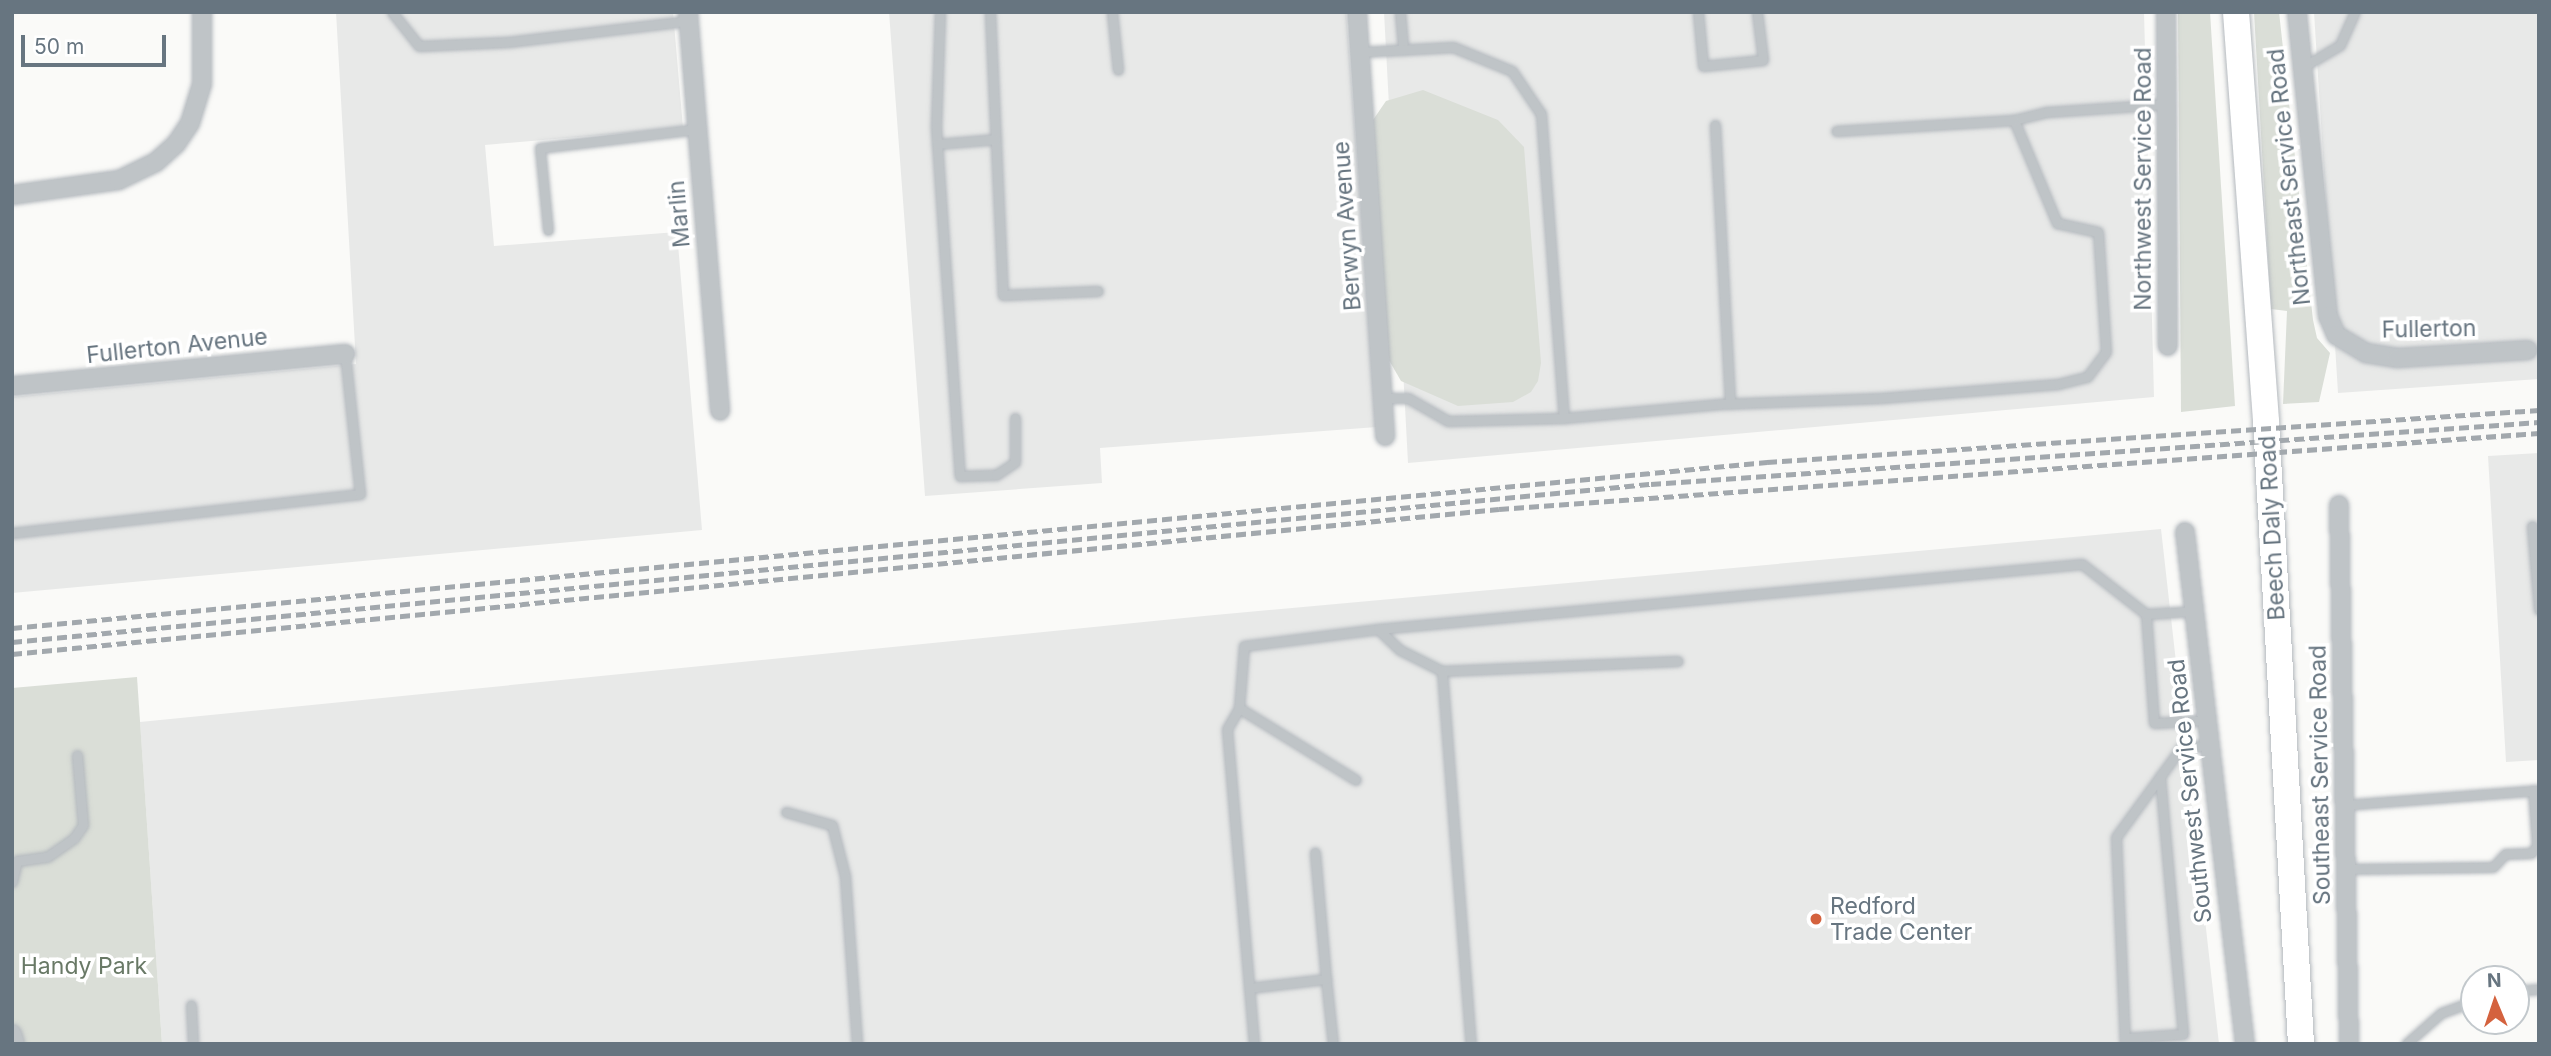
<!DOCTYPE html>
<style>
body{margin:0}
#map{position:relative;width:2551px;height:1056px;overflow:hidden;background:#fafaf8;font-family:Inter,sans-serif}
div>[style]{position:absolute}
.built>*{inset:0;background:#e8e9e8}
.green>*{inset:0;background:#daded7}
.roads{filter:drop-shadow(0 0 2px #b4b9be) drop-shadow(0 0 2px #b4b9be)}
.service>*{height:9px;margin:-4.5px;padding:0 4.5px;transform-origin:4.5px;border-radius:4.5px;background:#bfc4c7}
.minor>*{height:18px;margin:-9px;padding:0 9px;transform-origin:9px;border-radius:9px;background:#bfc4c7}
.secondary>*{height:26px;margin:-13px;padding:0 13px;transform-origin:13px;border-radius:13px;background:#fff}
.rail>*{height:5px;margin-top:-2.5px;transform-origin:0;background:repeating-linear-gradient(90deg,#a2a8ad 0 10px,transparent 0 15px)}
.dots>*{width:19px;height:19px;translate:-50% -50%;box-sizing:border-box;border:4px solid #fff;border-radius:50%}
span{translate:-50% -50%;white-space:nowrap;text-align:center;line-height:1.15;-webkit-text-stroke:7px #fff;paint-order:stroke}
.street-label{font-size:23px;color:#677580}
.poi-label{font-size:23px;color:#677580}
.left{translate:0 -50%;text-align:left}
.park-label{font-size:23px;color:#697966}
.frame{position:absolute;inset:0;border:14px solid #677580;pointer-events:none}
.north{position:absolute;left:2460px;top:965px;width:70px;height:70px;box-sizing:border-box;background:#fff;border:2px solid #c2c8cc;border-radius:50%;rotate:358deg;font-size:19px;font-weight:700;line-height:28px;text-align:center;color:#677580}
.north::after{content:'';display:block;margin:auto;width:24px;height:32px;background:#d4623e;clip-path:polygon(50% 0,100% 100%,50% 72%,0 100%)}
.scale{position:absolute;left:21px;top:35px;width:145px;height:32px;box-sizing:border-box;border:4px solid #677580;border-top:0;padding-left:9px;font-size:21px;line-height:24px;white-space:nowrap;color:#677580;-webkit-text-stroke:5px #fff;paint-order:stroke}
</style>
<div id="map">
<div class="built">
<div style="clip-path:polygon(336px 12px,673px 12px,683px 128px,485px 145px,494px 246px,677px 232px,702px 530px,12px 593px,12px 397px,356px 364px)"></div>
<div style="clip-path:polygon(889px 12px,1346px 12px,1377px 427px,1100px 448px,1102px 483px,925px 496px)"></div>
<div style="clip-path:polygon(1384px 12px,2144px 12px,2154px 397px,1408px 463px)"></div>
<div style="clip-path:polygon(2314px 12px,2539px 12px,2539px 379px,2338px 393px)"></div>
<div style="clip-path:polygon(2539px 453px,2539px 760px,2506px 762px,2488px 456px)"></div>
<div style="clip-path:polygon(2161px 529px,2219px 1044px,162px 1044px,140px 722px,1204px 616px)"></div>
</div>
<div class="green">
<div style="clip-path:polygon(2178px 12px,2210px 12px,2235px 406px,2181px 412px)"></div>
<div style="clip-path:polygon(2254px 12px,2279px 12px,2313px 320px,2317px 338px,2330px 353px,2319px 402px,2283px 404px,2287px 311px,2271px 309px)"></div>
<div style="clip-path:polygon(1423px 90px,1498px 120px,1524px 147px,1541px 363px,1538px 381px,1531px 392px,1513px 402px,1458px 406px,1401px 381px,1386px 355px,1373px 120px,1386px 101px)"></div>
<div style="clip-path:polygon(137px 677px,162px 1044px,12px 1044px,12px 688px)"></div>
</div>
<div class="roads">
<div class="service">
<div style="left:392px;top:12px;width:43px;rotate:51.5deg"></div>
<div style="left:419px;top:46px;width:89px;rotate:-2.6deg"></div>
<div style="left:508px;top:42px;width:181px;rotate:-6.7deg"></div>
<div style="left:940px;top:12px;width:115px;rotate:92deg"></div>
<div style="left:936px;top:127px;width:350px;rotate:86.1deg"></div>
<div style="left:960px;top:476px;width:36px;rotate:-2deg"></div>
<div style="left:996px;top:475px;width:23px;rotate:-34deg"></div>
<div style="left:1015px;top:462px;width:44px;rotate:-90deg"></div>
<div style="left:990px;top:12px;width:283px;rotate:87.4deg"></div>
<div style="left:1003px;top:295px;width:95px;rotate:-2.4deg"></div>
<div style="left:1112px;top:12px;width:58px;rotate:84.1deg"></div>
<div style="left:1400px;top:12px;width:38px;rotate:85deg"></div>
<div style="left:1698px;top:12px;width:54px;rotate:84.7deg"></div>
<div style="left:1703px;top:66px;width:60px;rotate:-5.7deg"></div>
<div style="left:1763px;top:60px;width:48px;rotate:-97.1deg"></div>
<div style="left:1360px;top:52px;width:93px;rotate:-3.1deg"></div>
<div style="left:1453px;top:47px;width:64px;rotate:22.1deg"></div>
<div style="left:1512px;top:71px;width:52px;rotate:56deg"></div>
<div style="left:1541px;top:114px;width:305px;rotate:85.7deg"></div>
<div style="left:1564px;top:418px;width:116px;rotate:178.5deg"></div>
<div style="left:1448px;top:421px;width:46px;rotate:-150.1deg"></div>
<div style="left:1408px;top:398px;width:26px;rotate:180deg"></div>
<div style="left:2303px;top:67px;width:43px;rotate:-30.7deg"></div>
<div style="left:2340px;top:45px;width:36px;rotate:-66deg"></div>
<div style="left:2014px;top:120px;width:34px;rotate:-14deg"></div>
<div style="left:2047px;top:112px;width:120px;rotate:-3.8deg"></div>
<div style="left:1715px;top:125px;width:279px;rotate:86.9deg"></div>
<div style="left:937px;top:144px;width:59px;rotate:-4.8deg"></div>
<div style="left:548px;top:230px;width:82px;rotate:-95.6deg"></div>
<div style="left:540px;top:148px;width:158px;rotate:-6.9deg"></div>
<div style="left:1564px;top:418px;width:157px;rotate:-5.1deg"></div>
<div style="left:1720px;top:404px;width:161px;rotate:-2.1deg"></div>
<div style="left:1881px;top:398px;width:178px;rotate:-4.5deg"></div>
<div style="left:2058px;top:384px;width:30px;rotate:-14deg"></div>
<div style="left:2087px;top:377px;width:31px;rotate:-53deg"></div>
<div style="left:2106px;top:352px;width:120px;rotate:-93.8deg"></div>
<div style="left:2098px;top:232px;width:42px;rotate:-167.6deg"></div>
<div style="left:2057px;top:223px;width:112px;rotate:-112.7deg"></div>
<div style="left:2014px;top:120px;width:178px;rotate:176.5deg"></div>
<div style="left:2532px;top:526px;width:84px;rotate:85.2deg"></div>
<div style="left:12px;top:533px;width:350px;rotate:-6.4deg"></div>
<div style="left:360px;top:494px;width:141px;rotate:-96.1deg"></div>
<div style="left:2146px;top:614px;width:109px;rotate:85.8deg"></div>
<div style="left:2154px;top:723px;width:54px;rotate:-3.2deg"></div>
<div style="left:1378px;top:629px;width:30px;rotate:44deg"></div>
<div style="left:1400px;top:650px;width:47px;rotate:26.6deg"></div>
<div style="left:1442px;top:671px;width:236px;rotate:-2.4deg"></div>
<div style="left:1442px;top:671px;width:374px;rotate:85.6deg"></div>
<div style="left:1239px;top:708px;width:137px;rotate:31.6deg"></div>
<div style="left:2345px;top:805px;width:195px;rotate:-4.4deg"></div>
<div style="left:786px;top:812px;width:48px;rotate:15.8deg"></div>
<div style="left:832px;top:825px;width:53px;rotate:75.7deg"></div>
<div style="left:845px;top:876px;width:168px;rotate:85.9deg"></div>
<div style="left:2346px;top:869px;width:147px;rotate:-0.8deg"></div>
<div style="left:2493px;top:867px;width:18px;rotate:-47deg"></div>
<div style="left:2505px;top:854px;width:26px;rotate:-2deg"></div>
<div style="left:2531px;top:853px;width:9px;rotate:-49deg"></div>
<div style="left:2537px;top:846px;width:56px;rotate:-94.1deg"></div>
<div style="left:12px;top:882px;width:22px;rotate:-77deg"></div>
<div style="left:17px;top:861px;width:30px;rotate:-8deg"></div>
<div style="left:47px;top:857px;width:33px;rotate:-35deg"></div>
<div style="left:74px;top:838px;width:16px;rotate:-55deg"></div>
<div style="left:83px;top:825px;width:70px;rotate:-94.9deg"></div>
<div style="left:1326px;top:979px;width:65px;rotate:83.9deg"></div>
<div style="left:1249px;top:988px;width:78px;rotate:-6.7deg"></div>
<div style="left:1326px;top:979px;width:127px;rotate:-95deg"></div>
<div style="left:2516px;top:991px;width:23px;rotate:-5deg"></div>
<div style="left:191px;top:1005px;width:39px;rotate:87deg"></div>
<div style="left:2125px;top:1038px;width:58px;rotate:-3.9deg"></div>
<div style="left:2183px;top:1034px;width:259px;rotate:-95.1deg"></div>
<div style="left:1254px;top:1044px;width:316px;rotate:-94.9deg"></div>
<div style="left:1227px;top:729px;width:24px;rotate:-60deg"></div>
<div style="left:1239px;top:708px;width:62px;rotate:-85.4deg"></div>
<div style="left:1244px;top:646px;width:135px;rotate:-7.2deg"></div>
<div style="left:1378px;top:629px;width:707px;rotate:-5.28deg"></div>
<div style="left:2082px;top:564px;width:81px;rotate:38deg"></div>
<div style="left:2146px;top:614px;width:49px;rotate:-3.5deg"></div>
<div style="left:2125px;top:1044px;width:207px;rotate:-92.5deg"></div>
<div style="left:2116px;top:837px;width:110px;rotate:-53.9deg"></div>
<div style="left:2181px;top:748px;width:30px;rotate:-6deg"></div>
<div style="left:2406px;top:1044px;width:47px;rotate:-41.5deg"></div>
<div style="left:2441px;top:1013px;width:35px;rotate:-20deg"></div>
</div>
<div class="minor">
<div style="left:688px;top:12px;width:400px;rotate:85.4deg"></div>
<div style="left:1357px;top:12px;width:425px;rotate:86.2deg"></div>
<div style="left:2166px;top:12px;width:334px;rotate:89.7deg"></div>
<div style="left:2297px;top:12px;width:306px;rotate:84.2deg"></div>
<div style="left:2328px;top:316px;width:21px;rotate:67deg"></div>
<div style="left:2336px;top:335px;width:35px;rotate:31deg"></div>
<div style="left:2366px;top:353px;width:32px;rotate:9deg"></div>
<div style="left:2398px;top:358px;width:130px;rotate:-3.5deg"></div>
<div style="left:12px;top:195px;width:108px;rotate:-8deg"></div>
<div style="left:119px;top:180px;width:41px;rotate:-25.9deg"></div>
<div style="left:156px;top:162px;width:27px;rotate:-42deg"></div>
<div style="left:176px;top:144px;width:25px;rotate:-56deg"></div>
<div style="left:190px;top:123px;width:41px;rotate:-72.9deg"></div>
<div style="left:202px;top:84px;width:72px;rotate:-90deg"></div>
<div style="left:12px;top:386px;width:335px;rotate:-5.5deg"></div>
<div style="left:2339px;top:505px;width:539px;rotate:88.94deg"></div>
<div style="left:2185px;top:532px;width:516px;rotate:83.32deg"></div>
<div style="left:12px;top:1034px;width:10px;rotate:73deg"></div>
</div>
<div class="secondary">
<div style="left:2236px;top:12px;width:411px;rotate:85.8deg"></div>
<div style="left:2266px;top:422px;width:623px;rotate:86.78deg"></div>
</div>
</div>
<div class="rail">
<div style="left:12px;top:628px;width:1763px;rotate:-5.4deg"></div>
<div style="left:1767px;top:462px;width:774px;rotate:-3.85deg"></div>
<div style="left:12px;top:642px;width:1647px;rotate:-5.51deg"></div>
<div style="left:1651px;top:484px;width:890px;rotate:-3.99deg"></div>
<div style="left:12px;top:654px;width:1494px;rotate:-5.57deg"></div>
<div style="left:1499px;top:509px;width:1043px;rotate:-4.18deg"></div>
</div>
<div class="dots">
<div style="left:1816px;top:919px;background:#d4623e"></div>
</div>
<div class="street-label">
<span style="left:2289px;top:177px;rotate:-96deg">Northeast Service Road</span>
<span style="left:2143px;top:179px;rotate:-90deg">Northwest Service Road</span>
<span style="left:679px;top:214px;rotate:-95deg">Marlin</span>
<span style="left:1347px;top:226px;rotate:-94deg">Berwyn Avenue</span>
<span style="left:2429px;top:329px;rotate:-1deg">Fullerton</span>
<span style="left:177px;top:346px;rotate:-6deg">Fullerton Avenue</span>
<span style="left:2272px;top:528px;rotate:-93deg">Beech Daly Road</span>
<span style="left:2320px;top:775px;rotate:-91deg">Southeast Service Road</span>
<span style="left:2190px;top:791px;rotate:-96deg">Southwest Service Road</span>
</div>
<div class="poi-label">
<span class="left" style="left:1830px;top:919px">Redford<br>Trade Center</span>
</div>
<div class="park-label">
<span style="left:84px;top:966px">Handy Park</span>
</div>
<div class="frame"></div>
<div class="north">N</div>
<div class="scale">50 m</div>
</div>
